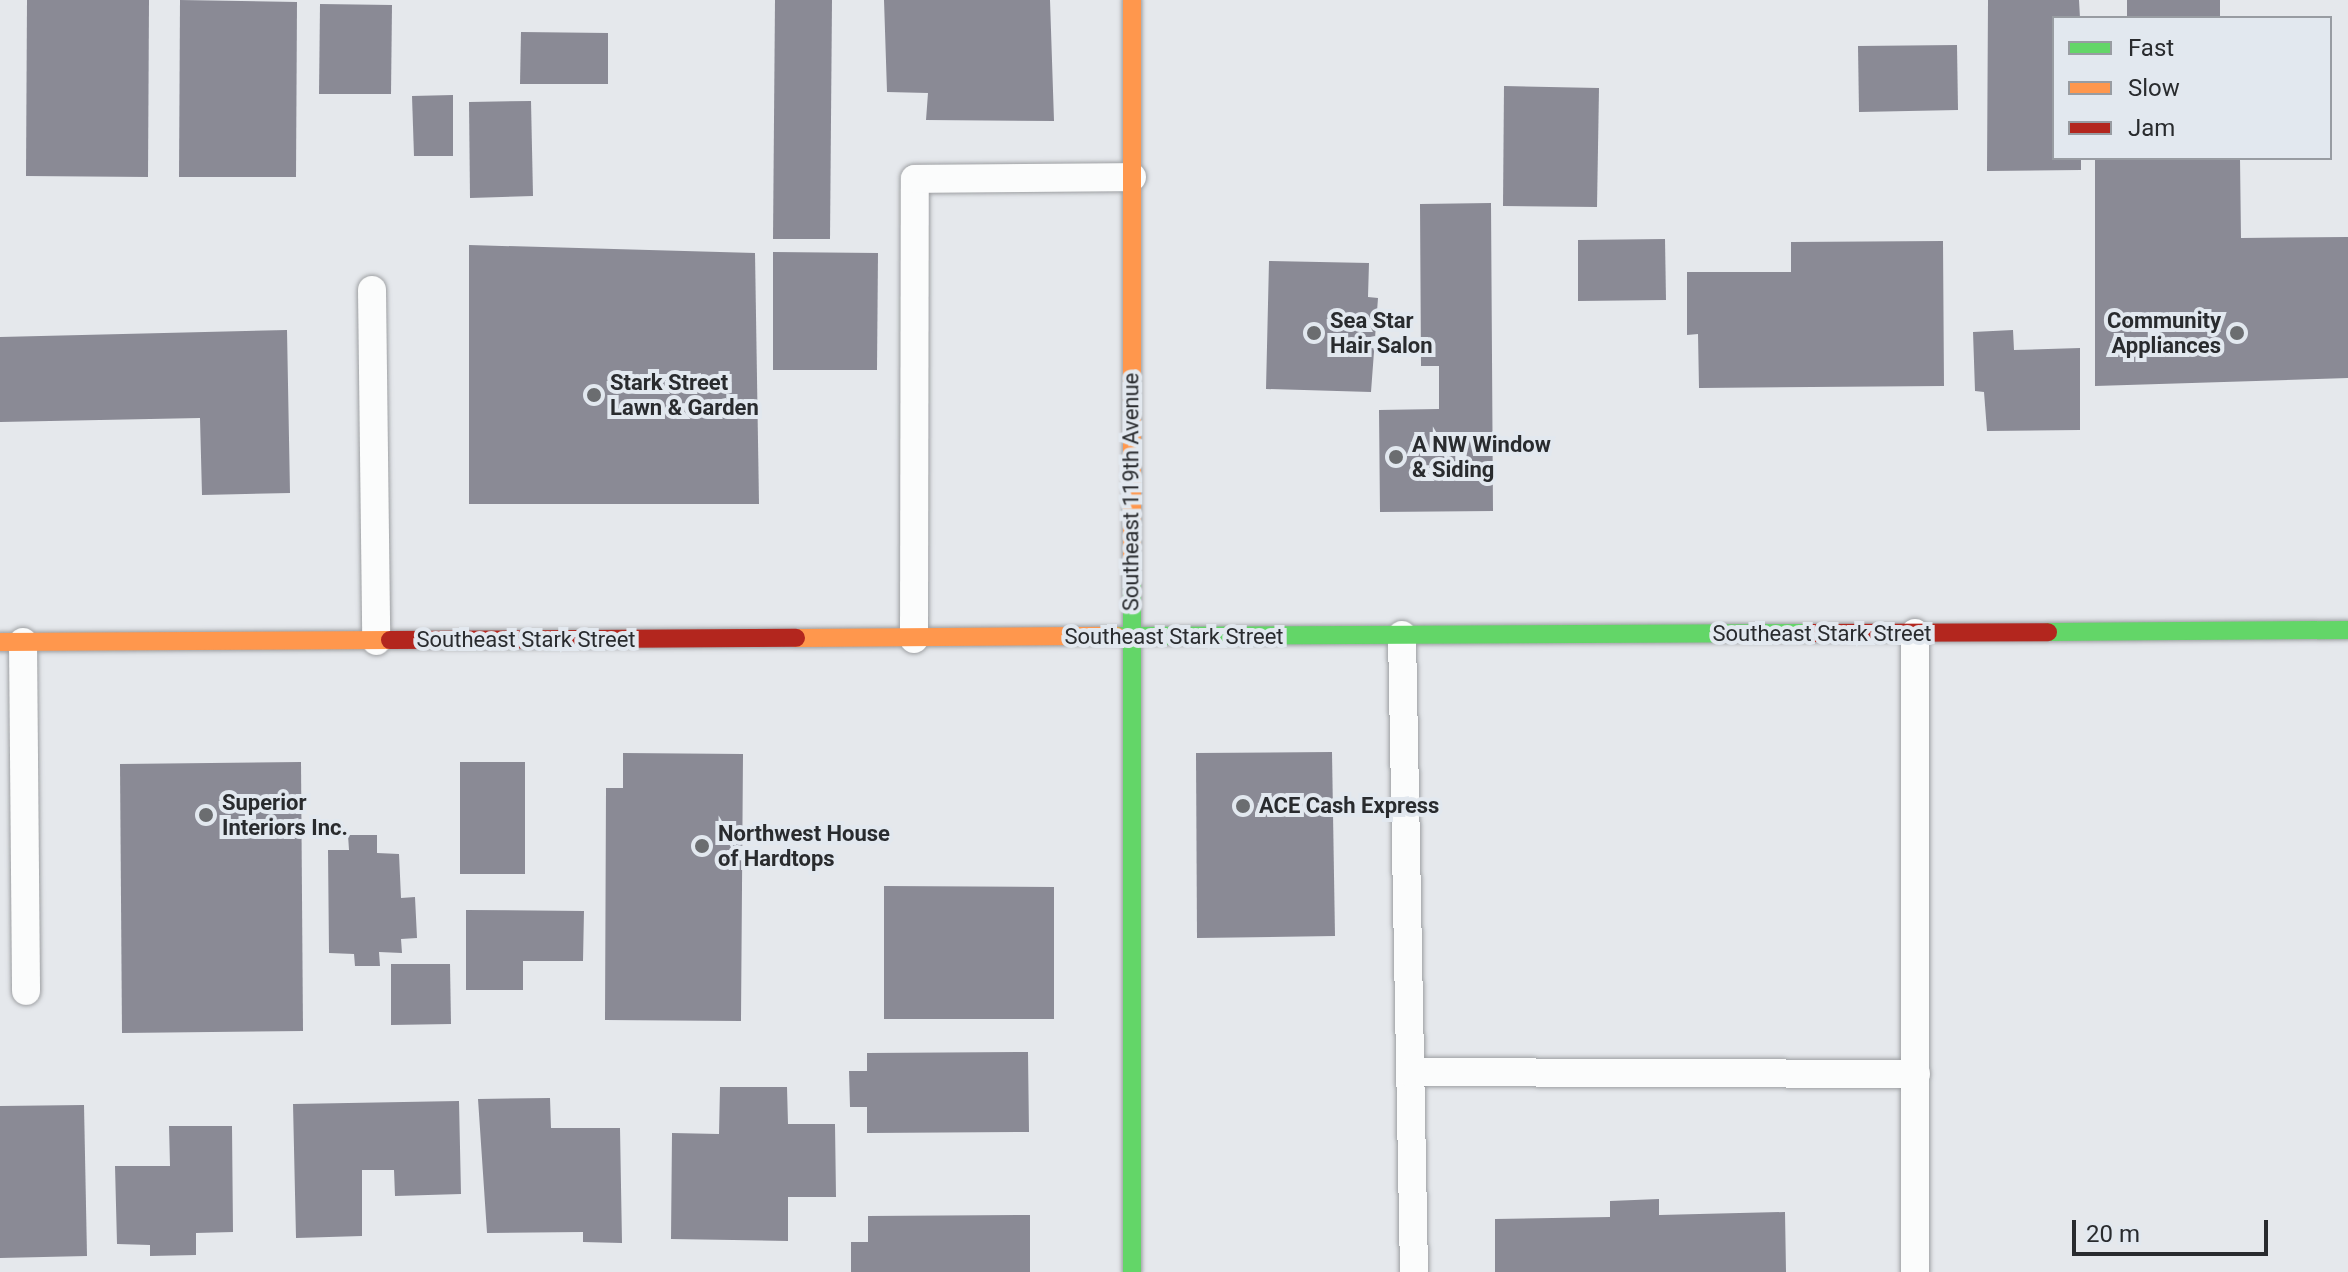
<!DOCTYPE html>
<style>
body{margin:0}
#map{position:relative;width:2348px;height:1272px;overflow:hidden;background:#e5e8ec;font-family:Roboto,sans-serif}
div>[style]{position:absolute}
.building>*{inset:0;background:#8a8a95}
.roads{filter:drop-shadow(0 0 2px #9d9fa2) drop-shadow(0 0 2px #9d9fa2)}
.lane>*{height:28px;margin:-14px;padding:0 14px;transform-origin:14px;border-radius:14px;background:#fbfcfc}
.fast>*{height:18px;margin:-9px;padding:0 9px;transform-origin:9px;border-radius:9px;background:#63d668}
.slow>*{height:18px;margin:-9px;padding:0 9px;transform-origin:9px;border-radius:9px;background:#ff974d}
.jam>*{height:18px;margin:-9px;padding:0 9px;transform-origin:9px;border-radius:9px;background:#b3261e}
.dots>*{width:22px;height:22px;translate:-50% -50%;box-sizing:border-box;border:4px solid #e2e8ef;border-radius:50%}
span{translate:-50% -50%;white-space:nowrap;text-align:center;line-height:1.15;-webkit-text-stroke:8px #e2e8ef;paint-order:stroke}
.poi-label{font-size:22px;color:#292b2e;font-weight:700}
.left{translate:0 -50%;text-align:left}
.right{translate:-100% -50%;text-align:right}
.street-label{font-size:22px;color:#292b2e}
.legend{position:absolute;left:2052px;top:16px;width:280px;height:144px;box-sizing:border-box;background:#e2e8ef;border:2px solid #989ca2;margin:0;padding:10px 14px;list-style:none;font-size:24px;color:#292b2e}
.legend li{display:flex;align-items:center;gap:16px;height:40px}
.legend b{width:40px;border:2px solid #989ca2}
.scale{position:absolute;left:2072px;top:1220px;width:196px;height:36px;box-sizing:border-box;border:4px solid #292b2e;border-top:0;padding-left:10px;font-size:24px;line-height:28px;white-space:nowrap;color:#292b2e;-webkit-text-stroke:6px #e2e8ef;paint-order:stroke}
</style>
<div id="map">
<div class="building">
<div style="clip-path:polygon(27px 0,149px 0,148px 177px,26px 176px)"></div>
<div style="clip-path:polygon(180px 0,297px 2px,296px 177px,179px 177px)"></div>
<div style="clip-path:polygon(775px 0,832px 0,830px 239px,773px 239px)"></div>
<div style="clip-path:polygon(884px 0,1050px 0,1054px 121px,926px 120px,928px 93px,887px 92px)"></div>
<div style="clip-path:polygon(1988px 0,2079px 0,2080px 18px,2054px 18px,2054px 158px,2081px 158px,2081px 170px,1987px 171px)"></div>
<div style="clip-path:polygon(2127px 0,2220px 0,2220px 18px,2127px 18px)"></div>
<div style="clip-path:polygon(320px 4px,392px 5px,391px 94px,319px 94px)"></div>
<div style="clip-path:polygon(521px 32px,608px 33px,608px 84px,520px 84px)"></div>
<div style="clip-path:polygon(1957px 45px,1958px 110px,1859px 112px,1858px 46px)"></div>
<div style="clip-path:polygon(1504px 86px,1599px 88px,1597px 207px,1503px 206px)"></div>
<div style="clip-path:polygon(453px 95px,453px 156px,414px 156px,412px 96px)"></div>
<div style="clip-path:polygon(531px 101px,533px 196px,470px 198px,469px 102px)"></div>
<div style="clip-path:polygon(2095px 158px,2240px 158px,2241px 238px,2348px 237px,2348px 378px,2095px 386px)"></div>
<div style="clip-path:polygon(1491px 203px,1493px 511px,1380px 512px,1379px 410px,1439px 409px,1439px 366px,1421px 366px,1420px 204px)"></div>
<div style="clip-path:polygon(1665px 239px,1666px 300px,1578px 301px,1578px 240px)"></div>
<div style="clip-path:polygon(1943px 241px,1944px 386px,1699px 388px,1698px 334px,1687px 335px,1687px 272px,1791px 272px,1791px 242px)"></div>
<div style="clip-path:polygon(469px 245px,755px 253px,759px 504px,469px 504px)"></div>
<div style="clip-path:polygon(773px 252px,878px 253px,877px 370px,773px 370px)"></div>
<div style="clip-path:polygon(1269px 261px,1369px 263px,1368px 297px,1378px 298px,1371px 392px,1266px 389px)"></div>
<div style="clip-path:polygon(287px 330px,290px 493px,202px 495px,200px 418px,0 422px,0 337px)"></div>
<div style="clip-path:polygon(2013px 330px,2014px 350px,2080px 348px,2080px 430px,1987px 431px,1984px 392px,1975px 391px,1973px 332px)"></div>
<div style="clip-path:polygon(1332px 752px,1335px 936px,1197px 938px,1196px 753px)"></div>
<div style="clip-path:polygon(623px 753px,743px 754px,741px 1021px,605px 1020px,606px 788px,623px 788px)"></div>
<div style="clip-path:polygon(301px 762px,303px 1031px,122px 1033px,120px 764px)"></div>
<div style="clip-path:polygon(460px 762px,525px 762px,525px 874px,460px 874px)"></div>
<div style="clip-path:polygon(348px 835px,377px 835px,377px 853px,399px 854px,401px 898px,415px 897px,417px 938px,401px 939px,402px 953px,379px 952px,380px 966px,355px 966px,354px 954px,329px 953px,328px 850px,349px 850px)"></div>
<div style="clip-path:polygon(884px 886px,1054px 887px,1054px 1019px,884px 1019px)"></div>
<div style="clip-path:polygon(466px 910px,584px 911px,583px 961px,523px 961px,523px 990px,466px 990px)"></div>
<div style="clip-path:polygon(391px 964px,450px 964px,451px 1024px,391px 1025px)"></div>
<div style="clip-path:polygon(1028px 1052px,1029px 1132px,867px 1133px,867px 1107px,850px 1107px,849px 1071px,867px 1071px,867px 1053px)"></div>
<div style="clip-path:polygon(720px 1087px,787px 1087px,788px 1124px,835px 1124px,836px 1197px,788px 1197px,788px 1241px,671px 1239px,672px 1133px,719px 1134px)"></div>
<div style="clip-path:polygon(550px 1098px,551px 1128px,620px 1128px,622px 1243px,583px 1242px,583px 1232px,487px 1233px,478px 1099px)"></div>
<div style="clip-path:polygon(459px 1101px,461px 1194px,395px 1196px,394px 1170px,362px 1170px,362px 1236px,296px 1238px,293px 1104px)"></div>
<div style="clip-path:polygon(84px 1105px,87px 1256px,0 1258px,0 1106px)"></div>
<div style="clip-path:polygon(169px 1126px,232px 1126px,233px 1232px,196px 1233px,196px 1255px,150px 1256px,150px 1245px,117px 1244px,115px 1166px,170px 1166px)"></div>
<div style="clip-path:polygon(1659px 1199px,1659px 1215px,1785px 1212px,1786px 1272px,1495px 1272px,1495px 1219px,1610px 1217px,1610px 1201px)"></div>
<div style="clip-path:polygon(1030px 1215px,1030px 1272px,851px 1272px,851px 1242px,868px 1242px,868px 1216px)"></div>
</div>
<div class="roads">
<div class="lane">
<div style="left:372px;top:290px;width:351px;rotate:89.3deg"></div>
<div style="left:1915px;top:633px;width:639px;rotate:90deg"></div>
<div style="left:1402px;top:635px;width:637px;rotate:88.92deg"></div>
<div style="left:914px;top:639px;width:460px;rotate:-89.9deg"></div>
<div style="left:915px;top:179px;width:217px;rotate:-0.5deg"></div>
<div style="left:23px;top:642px;width:349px;rotate:89.5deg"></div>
<div style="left:1410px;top:1072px;width:506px;rotate:0.23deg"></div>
</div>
<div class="fast">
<div style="left:1132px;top:569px;width:703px;rotate:90deg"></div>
<div style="left:2048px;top:632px;width:300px;rotate:-0.4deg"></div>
<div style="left:1116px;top:636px;width:690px;rotate:-0.25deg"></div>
</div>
<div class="slow">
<div style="left:1132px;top:0;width:569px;rotate:90deg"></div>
<div style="left:796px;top:638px;width:320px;rotate:-0.4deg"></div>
<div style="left:0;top:642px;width:390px;rotate:-0.3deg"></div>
</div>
<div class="jam">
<div style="left:1806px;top:633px;width:242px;rotate:-0.2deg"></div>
<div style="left:390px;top:640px;width:406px;rotate:-0.3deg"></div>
</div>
</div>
<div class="dots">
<div style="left:1314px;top:333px;background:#6b6d70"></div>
<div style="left:2237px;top:333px;background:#6b6d70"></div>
<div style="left:594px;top:395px;background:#6b6d70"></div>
<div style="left:1396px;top:457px;background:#6b6d70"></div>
<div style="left:1243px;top:806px;background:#6b6d70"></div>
<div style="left:206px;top:815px;background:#6b6d70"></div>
<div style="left:702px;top:846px;background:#6b6d70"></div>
</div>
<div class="poi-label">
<span class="left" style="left:1330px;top:333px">Sea Star<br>Hair Salon</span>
<span class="right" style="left:2221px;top:333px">Community<br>Appliances</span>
<span class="left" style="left:610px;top:395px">Stark Street<br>Lawn &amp; Garden</span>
<span class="left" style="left:1412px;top:457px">A NW Window<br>&amp; Siding</span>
<span class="left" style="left:222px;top:815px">Superior<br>Interiors Inc.</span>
<span class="left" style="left:1259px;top:806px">ACE Cash Express</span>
<span class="left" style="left:718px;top:846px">Northwest House<br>of Hardtops</span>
</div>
<div class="street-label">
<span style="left:1131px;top:492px;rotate:-90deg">Southeast 119th Avenue</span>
<span style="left:1822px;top:634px">Southeast Stark Street</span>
<span style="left:1174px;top:637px">Southeast Stark Street</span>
<span style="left:526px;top:640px">Southeast Stark Street</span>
</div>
<ul class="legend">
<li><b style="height:10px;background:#63d668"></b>Fast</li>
<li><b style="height:10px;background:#ff974d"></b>Slow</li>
<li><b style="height:10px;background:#b3261e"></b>Jam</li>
</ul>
<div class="scale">20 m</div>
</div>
